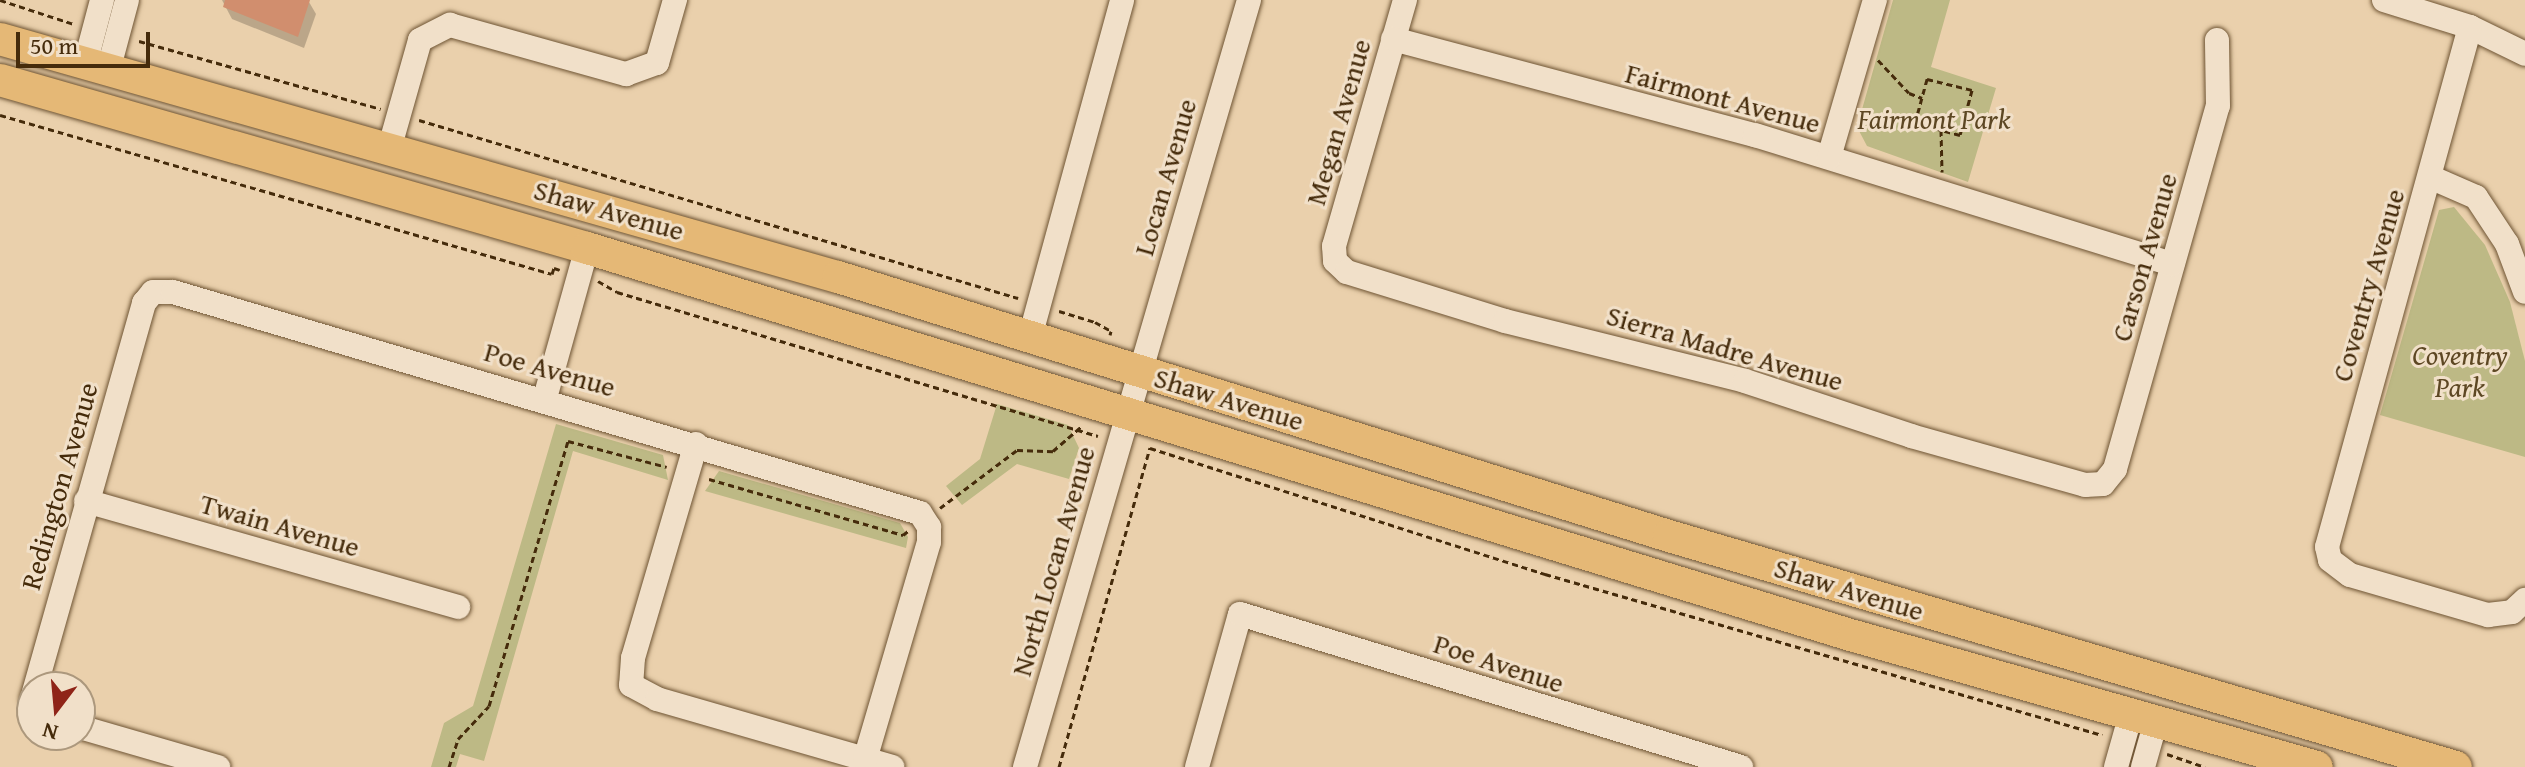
<!DOCTYPE html>
<style>
body{margin:0}
#map{position:relative;width:2525px;height:767px;overflow:hidden;background:#ead0ac;font-family:"Gentium Book Plus",serif}
div>[style]{position:absolute}
.green>*{inset:0;background:#bdb985}
.shadow>*{inset:0;background:#0003}
.building>*{inset:0;background:#d18e6e}
.path>*{height:3px;margin-top:-1.5px;transform-origin:0;background:repeating-linear-gradient(90deg,#452b0b 0 6px,transparent 0 10px)}
.roads{filter:drop-shadow(0 0 2px #6e5433) drop-shadow(0 0 2px #6e5433)}
.minor>*{height:24px;margin:-12px;padding:0 12px;transform-origin:12px;border-radius:12px;background:#f1e0c9}
.major>*{height:32px;margin:-16px;padding:0 16px;transform-origin:16px;border-radius:16px;background:#e5b876}
span{translate:-50% -50%;white-space:nowrap;text-align:center;line-height:1.15;-webkit-text-stroke:6px #f1e0c9;paint-order:stroke}
.street-label{font-size:28px;color:#452b0b}
.park-label{font-size:28px;color:#5d4723;font-style:italic}
.north{position:absolute;left:16px;top:671px;width:80px;height:80px;box-sizing:border-box;background:#f1e0c9;border:2px solid #ac987d;border-radius:50%;rotate:196deg;font-size:22px;font-weight:700;line-height:32px;text-align:center;color:#452b0b}
.north::after{content:'';display:block;margin:auto;width:28px;height:36px;background:#8f2418;clip-path:polygon(50% 0,100% 100%,50% 72%,0 100%)}
.scale{position:absolute;left:16px;top:32px;width:134px;height:36px;box-sizing:border-box;border:4px solid #452b0b;border-top:0;padding-left:10px;font-size:24px;line-height:28px;white-space:nowrap;color:#452b0b;-webkit-text-stroke:6px #f1e0c9;paint-order:stroke}
</style>
<div id="map">
<div class="green">
<div style="clip-path:polygon(1893px 0,1950px 0,1931px 67px,1996px 88px,1968px 182px,1867px 146px,1857px 127px)"></div>
<div style="clip-path:polygon(2454px 207px,2485px 245px,2510px 302px,2525px 361px,2525px 457px,2380px 415px,2439px 210px)"></div>
<div style="clip-path:polygon(997px 404px,1068px 425px,1079px 448px,1069px 479px,1017px 464px,962px 505px,946px 486px,980px 459px)"></div>
<div style="clip-path:polygon(556px 424px,663px 455px,668px 480px,573px 451px,484px 761px,460px 754px,456px 767px,431px 767px,444px 723px,473px 706px)"></div>
<div style="clip-path:polygon(719px 471px,900px 523px,908px 537px,906px 548px,705px 491px)"></div>
</div>
<div class="shadow">
<div style="clip-path:polygon(222px 0,309px 2px,316px 14px,304px 48px,232px 19px)"></div>
</div>
<div class="building">
<div style="clip-path:polygon(225px 0,310px 0,298px 37px,223px 7px)"></div>
</div>
<div class="path">
<div style="left:0;top:0;width:78px;rotate:18deg"></div>
<div style="left:139px;top:41px;width:251px;rotate:15.7deg"></div>
<div style="left:1878px;top:60px;width:45px;rotate:46.8deg"></div>
<div style="left:1909px;top:93px;width:14px;rotate:21deg"></div>
<div style="left:1927px;top:79px;width:46px;rotate:13.7deg"></div>
<div style="left:1972px;top:90px;width:47px;rotate:104.9deg"></div>
<div style="left:1960px;top:135px;width:47px;rotate:-165.1deg"></div>
<div style="left:1915px;top:123px;width:46px;rotate:-74.7deg"></div>
<div style="left:0;top:115px;width:574px;rotate:16.07deg"></div>
<div style="left:552px;top:274px;width:6px;rotate:-72deg"></div>
<div style="left:554px;top:268px;width:6px;rotate:18deg"></div>
<div style="left:419px;top:120px;width:625px;rotate:16.55deg"></div>
<div style="left:1941px;top:130px;width:42px;rotate:88.6deg"></div>
<div style="left:598px;top:281px;width:22px;rotate:30deg"></div>
<div style="left:617px;top:292px;width:502px;rotate:16.67deg"></div>
<div style="left:1059px;top:311px;width:38px;rotate:17deg"></div>
<div style="left:1095px;top:322px;width:18px;rotate:29deg"></div>
<div style="left:1111px;top:331px;width:4px;rotate:104deg"></div>
<div style="left:709px;top:479px;width:202px;rotate:16.1deg"></div>
<div style="left:903px;top:535px;width:6px;rotate:-39deg"></div>
<div style="left:940px;top:508px;width:96px;rotate:-37deg"></div>
<div style="left:1017px;top:450px;width:36px;rotate:2deg"></div>
<div style="left:1053px;top:451px;width:38px;rotate:-41deg"></div>
<div style="left:2167px;top:754px;width:40px;rotate:18.9deg"></div>
<div style="left:449px;top:767px;width:29px;rotate:-72deg"></div>
<div style="left:458px;top:739px;width:45px;rotate:-46.8deg"></div>
<div style="left:489px;top:706px;width:277px;rotate:-73.4deg"></div>
<div style="left:568px;top:441px;width:102px;rotate:14.7deg"></div>
<div style="left:1059px;top:767px;width:332px;rotate:-74.1deg"></div>
<div style="left:1150px;top:448px;width:415px;rotate:17.7deg"></div>
<div style="left:1545px;top:574px;width:580px;rotate:16.12deg"></div>
</div>
<div class="roads">
<div class="minor">
<div style="left:1405px;top:0;width:256px;rotate:106.1deg"></div>
<div style="left:1334px;top:246px;width:15px;rotate:86deg"></div>
<div style="left:1335px;top:261px;width:16px;rotate:43deg"></div>
<div style="left:1347px;top:272px;width:165px;rotate:17.2deg"></div>
<div style="left:1505px;top:321px;width:247px;rotate:14deg"></div>
<div style="left:1745px;top:381px;width:175px;rotate:18.3deg"></div>
<div style="left:1911px;top:436px;width:181px;rotate:15.7deg"></div>
<div style="left:2085px;top:485px;width:18px;rotate:-3deg"></div>
<div style="left:2103px;top:484px;width:19px;rotate:-51deg"></div>
<div style="left:2115px;top:469px;width:377px;rotate:-74.2deg"></div>
<div style="left:2218px;top:106px;width:66px;rotate:-90.9deg"></div>
<div style="left:2384px;top:0;width:90px;rotate:17.4deg"></div>
<div style="left:2470px;top:27px;width:61px;rotate:26.1deg"></div>
<div style="left:2470px;top:27px;width:539px;rotate:105.38deg"></div>
<div style="left:2327px;top:547px;width:13px;rotate:77deg"></div>
<div style="left:2330px;top:560px;width:25px;rotate:37deg"></div>
<div style="left:2350px;top:575px;width:144px;rotate:16.2deg"></div>
<div style="left:2488px;top:615px;width:24px;rotate:-7deg"></div>
<div style="left:2512px;top:612px;width:18px;rotate:-43deg"></div>
<div style="left:1393px;top:39px;width:375px;rotate:14.9deg"></div>
<div style="left:1755px;top:135px;width:437px;rotate:17.2deg"></div>
<div style="left:85px;top:64px;width:66px;rotate:-75.1deg"></div>
<div style="left:108px;top:71px;width:73px;rotate:-75deg"></div>
<div style="left:390px;top:146px;width:110px;rotate:-74.2deg"></div>
<div style="left:420px;top:40px;width:34px;rotate:-27deg"></div>
<div style="left:450px;top:25px;width:183px;rotate:15.6deg"></div>
<div style="left:626px;top:74px;width:33px;rotate:-20deg"></div>
<div style="left:657px;top:63px;width:66px;rotate:-74.1deg"></div>
<div style="left:1829px;top:157px;width:164px;rotate:-73.7deg"></div>
<div style="left:2430px;top:177px;width:50px;rotate:23.5deg"></div>
<div style="left:2476px;top:197px;width:56px;rotate:56.6deg"></div>
<div style="left:2507px;top:244px;width:51px;rotate:69.4deg"></div>
<div style="left:1030px;top:337px;width:349px;rotate:-74.7deg"></div>
<div style="left:545px;top:398px;width:156px;rotate:-74.4deg"></div>
<div style="left:696px;top:444px;width:223px;rotate:106.4deg"></div>
<div style="left:633px;top:658px;width:27px;rotate:94deg"></div>
<div style="left:631px;top:685px;width:30px;rotate:28deg"></div>
<div style="left:657px;top:699px;width:245px;rotate:16.1deg"></div>
<div style="left:86px;top:501px;width:387px;rotate:15.9deg"></div>
<div style="left:32px;top:699px;width:412px;rotate:-74.2deg"></div>
<div style="left:144px;top:303px;width:14px;rotate:-51deg"></div>
<div style="left:153px;top:292px;width:20px"></div>
<div style="left:173px;top:292px;width:779px;rotate:16.48deg"></div>
<div style="left:920px;top:513px;width:17px;rotate:57deg"></div>
<div style="left:929px;top:527px;width:15px;rotate:90deg"></div>
<div style="left:929px;top:542px;width:226px;rotate:106.4deg"></div>
<div style="left:80px;top:727px;width:144px;rotate:16.2deg"></div>
<div style="left:1025px;top:767px;width:799px;rotate:-73.72deg"></div>
<div style="left:1197px;top:767px;width:159px;rotate:-74.3deg"></div>
<div style="left:1240px;top:614px;width:524px;rotate:16.98deg"></div>
<div style="left:2116px;top:767px;width:55px;rotate:-74.2deg"></div>
<div style="left:2143px;top:767px;width:48px;rotate:-74.2deg"></div>
</div>
<div class="major">
<div style="left:0;top:39px;width:871px;rotate:15.86deg"></div>
<div style="left:838px;top:277px;width:870px;rotate:17.31deg"></div>
<div style="left:1669px;top:536px;width:820px;rotate:16.36deg"></div>
<div style="left:0;top:80px;width:611px;rotate:15.97deg"></div>
<div style="left:587px;top:248px;width:1325px;rotate:17.03deg"></div>
<div style="left:1854px;top:636px;width:481px;rotate:15.8deg"></div>
</div>
</div>
<div class="street-label">
<span style="left:1723px;top:98px;rotate:15deg">Fairmont Avenue</span>
<span style="left:1338px;top:122px;rotate:-74deg">Megan Avenue</span>
<span style="left:1165px;top:177px;rotate:-74deg">Locan Avenue</span>
<span style="left:609px;top:210px;rotate:16deg">Shaw Avenue</span>
<span style="left:2144px;top:257px;rotate:-74deg">Carson Avenue</span>
<span style="left:2368px;top:285px;rotate:-74deg">Coventry Avenue</span>
<span style="left:1725px;top:348px;rotate:16deg">Sierra Madre Avenue</span>
<span style="left:550px;top:369px;rotate:16deg">Poe Avenue</span>
<span style="left:1229px;top:399px;rotate:17deg">Shaw Avenue</span>
<span style="left:59px;top:486px;rotate:-74deg">Redington Avenue</span>
<span style="left:280px;top:525px;rotate:16deg">Twain Avenue</span>
<span style="left:1053px;top:561px;rotate:-74deg">North Locan Avenue</span>
<span style="left:1849px;top:589px;rotate:17deg">Shaw Avenue</span>
<span style="left:1499px;top:663px;rotate:18deg">Poe Avenue</span>
</div>
<div class="park-label">
<span style="left:1934px;top:119px">Fairmont Park</span>
<span style="left:2460px;top:371px">Coventry<br>Park</span>
</div>
<div class="north">N</div>
<div class="scale">50 m</div>
</div>
